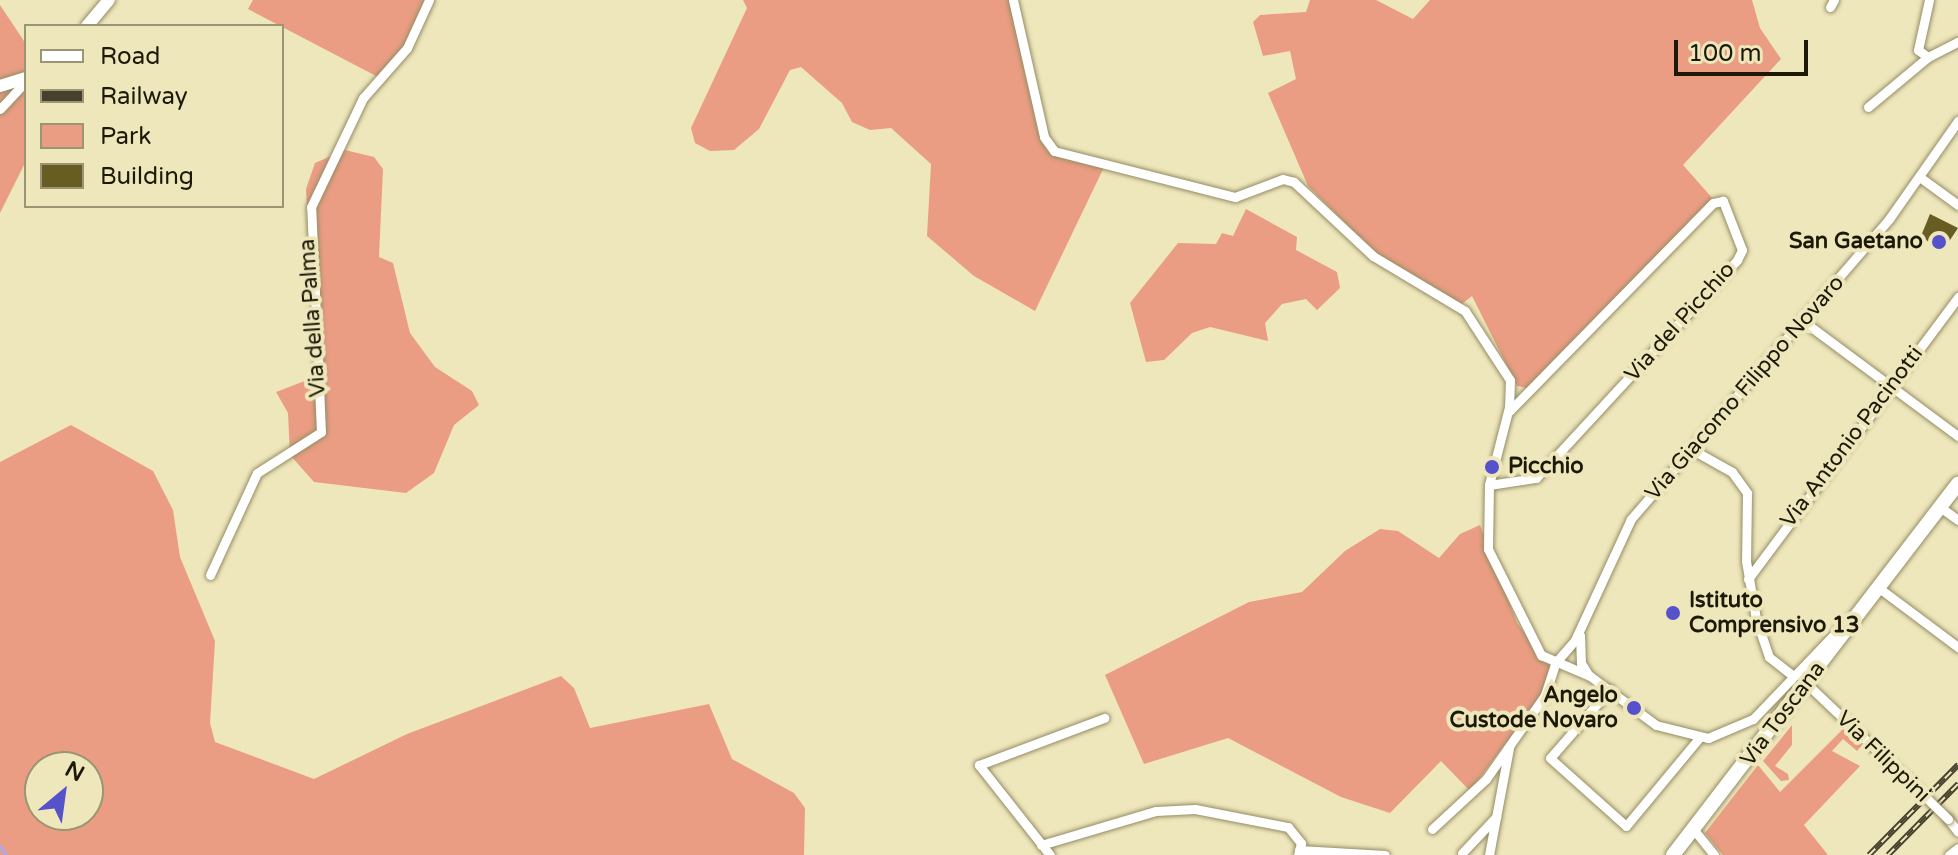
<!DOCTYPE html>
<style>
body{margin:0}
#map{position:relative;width:1958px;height:855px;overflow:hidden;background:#efe7bc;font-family:"Varela Round",sans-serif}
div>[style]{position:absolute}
.green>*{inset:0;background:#ea9d83}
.stream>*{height:3px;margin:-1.5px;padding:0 1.5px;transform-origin:1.5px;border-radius:1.5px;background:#a4abf4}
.building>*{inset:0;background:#675c22}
.roads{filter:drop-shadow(0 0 2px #948d65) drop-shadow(0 0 2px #948d65)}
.minor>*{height:9px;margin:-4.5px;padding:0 4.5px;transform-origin:4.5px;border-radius:4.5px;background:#fff}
.tertiary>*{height:12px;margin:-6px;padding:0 6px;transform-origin:6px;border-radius:6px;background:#fff}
.primary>*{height:14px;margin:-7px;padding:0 7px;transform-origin:7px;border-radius:7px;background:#fff}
.rail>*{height:6px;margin-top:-3px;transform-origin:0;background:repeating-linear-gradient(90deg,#efe7bc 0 9px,#45412c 0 18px);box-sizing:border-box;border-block:2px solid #45412c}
.bridges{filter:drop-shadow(0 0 2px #948d65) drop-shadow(0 0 2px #948d65)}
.minor-bridge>*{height:9px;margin:-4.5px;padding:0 4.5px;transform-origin:4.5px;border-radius:4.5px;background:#fff}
.dots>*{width:22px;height:22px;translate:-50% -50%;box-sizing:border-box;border:4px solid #efe7bc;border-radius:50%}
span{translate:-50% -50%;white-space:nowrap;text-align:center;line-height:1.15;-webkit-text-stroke:8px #efe7bc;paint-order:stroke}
.poi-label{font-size:22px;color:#1c1909;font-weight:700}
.right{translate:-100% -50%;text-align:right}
.left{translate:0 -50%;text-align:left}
.street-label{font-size:22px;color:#1c1909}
.legend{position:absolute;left:24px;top:24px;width:260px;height:184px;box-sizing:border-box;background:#efe7bc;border:2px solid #9b9574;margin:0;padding:10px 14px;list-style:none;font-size:24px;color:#1c1909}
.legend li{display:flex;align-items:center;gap:16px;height:40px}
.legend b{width:40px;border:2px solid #9b9574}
.north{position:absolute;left:24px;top:751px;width:80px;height:80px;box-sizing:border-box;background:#efe7bc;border:2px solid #9b9574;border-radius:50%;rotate:29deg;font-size:22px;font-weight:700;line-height:32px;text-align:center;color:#1c1909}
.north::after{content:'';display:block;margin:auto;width:28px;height:36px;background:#5652c9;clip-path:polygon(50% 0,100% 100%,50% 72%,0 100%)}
.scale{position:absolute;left:1674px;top:40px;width:134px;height:36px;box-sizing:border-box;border:4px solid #1c1909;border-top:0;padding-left:10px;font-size:24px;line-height:28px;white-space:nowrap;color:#1c1909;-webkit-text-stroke:6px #efe7bc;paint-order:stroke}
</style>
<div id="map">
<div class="green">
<div style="clip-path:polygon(253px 0,428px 0,408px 41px,378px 77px,248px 9px)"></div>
<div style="clip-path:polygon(743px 0,1013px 0,1052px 145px,1061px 155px,1106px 163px,1035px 311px,974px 276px,927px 236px,931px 164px,891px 128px,870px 130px,852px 122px,842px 103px,801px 67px,790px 70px,759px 129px,734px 150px,710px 151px,695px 143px,691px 128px,747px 8px)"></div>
<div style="clip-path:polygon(1310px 0,1376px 0,1413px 19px,1430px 0,1752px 0,1760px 28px,1781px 59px,1683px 165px,1714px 200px,1532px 389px,1517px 386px,1472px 296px,1462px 304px,1379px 257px,1308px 186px,1268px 93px,1296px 79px,1290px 51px,1263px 56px,1253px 22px,1260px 15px,1306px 12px)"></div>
<div style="clip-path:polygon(0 5px,26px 44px,26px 161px,0 213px)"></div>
<div style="clip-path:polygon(345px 150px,374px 157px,383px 169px,379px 257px,393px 263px,410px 333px,435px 367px,472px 391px,479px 405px,454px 425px,434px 473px,406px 493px,314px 482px,290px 455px,288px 413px,276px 392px,315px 377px,306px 189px,315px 163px)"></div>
<div style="clip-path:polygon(1246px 209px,1297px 237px,1296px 250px,1337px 272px,1340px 288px,1317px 310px,1306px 299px,1282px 304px,1265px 323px,1268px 341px,1210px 327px,1192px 333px,1164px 360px,1146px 362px,1130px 303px,1178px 243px,1216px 244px,1222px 233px,1233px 236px)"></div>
<div style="clip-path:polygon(evenodd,71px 425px,153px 471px,173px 510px,180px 557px,215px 641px,210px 723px,215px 742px,314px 779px,407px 734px,561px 676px,574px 688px,590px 728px,709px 704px,732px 759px,794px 793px,805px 808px,804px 855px,0 855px,0 462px,71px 425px,40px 767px,88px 767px,88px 815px,40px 815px,40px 767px)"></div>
<div style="clip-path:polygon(1480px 525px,1517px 623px,1557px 675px,1470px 791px,1441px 761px,1390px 813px,1341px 797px,1228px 738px,1144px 764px,1105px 675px,1249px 602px,1302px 592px,1345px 551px,1380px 529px,1398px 531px,1439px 558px,1460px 534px)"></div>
<div style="clip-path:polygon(1792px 725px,1792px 745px,1775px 766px,1788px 774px,1789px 780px,1781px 781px,1763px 761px)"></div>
<div style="clip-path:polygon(1844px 728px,1862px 745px,1857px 751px,1843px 739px,1832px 751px,1860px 766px,1804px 825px,1828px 855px,1723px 855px,1705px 833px,1758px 765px,1780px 792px)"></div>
</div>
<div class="stream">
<div style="left:0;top:846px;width:11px;rotate:56deg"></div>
</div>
<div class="building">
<div style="clip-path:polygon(1930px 214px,1958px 228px,1942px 252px,1921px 236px)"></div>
</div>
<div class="roads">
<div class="minor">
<div style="left:1013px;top:0;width:140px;rotate:77.2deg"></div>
<div style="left:1044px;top:137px;width:17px;rotate:54deg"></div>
<div style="left:1054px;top:151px;width:187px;rotate:14.3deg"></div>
<div style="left:1235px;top:197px;width:51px;rotate:-20.6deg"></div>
<div style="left:1283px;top:179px;width:11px;rotate:15deg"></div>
<div style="left:1294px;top:182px;width:108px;rotate:43.1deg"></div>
<div style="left:1373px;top:256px;width:107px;rotate:30.9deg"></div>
<div style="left:1465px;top:311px;width:82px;rotate:56.9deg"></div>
<div style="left:1510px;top:380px;width:27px;rotate:92deg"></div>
<div style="left:1509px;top:407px;width:81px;rotate:104.4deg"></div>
<div style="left:1489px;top:485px;width:64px;rotate:90.9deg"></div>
<div style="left:1488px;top:549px;width:119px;rotate:63.4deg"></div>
<div style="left:1541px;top:655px;width:53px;rotate:23.2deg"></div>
<div style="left:1590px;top:676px;width:82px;rotate:36.6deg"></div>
<div style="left:1656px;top:725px;width:54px;rotate:14deg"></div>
<div style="left:1708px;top:738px;width:49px;rotate:-22.9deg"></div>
<div style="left:1753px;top:719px;width:130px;rotate:-46.2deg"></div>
<div style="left:1929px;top:0;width:51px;rotate:102.4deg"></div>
<div style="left:1918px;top:50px;width:12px;rotate:35deg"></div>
<div style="left:1928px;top:57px;width:34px;rotate:-27deg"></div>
<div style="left:1830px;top:7px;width:8px;rotate:-60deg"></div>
<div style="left:1868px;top:107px;width:78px;rotate:-39.8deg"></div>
<div style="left:0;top:109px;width:38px;rotate:-47deg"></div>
<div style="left:1921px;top:178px;width:46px;rotate:36.1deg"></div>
<div style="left:1803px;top:321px;width:193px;rotate:36.6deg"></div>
<div style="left:1691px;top:449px;width:47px;rotate:29.3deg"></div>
<div style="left:1732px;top:472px;width:26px;rotate:54deg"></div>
<div style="left:1747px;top:493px;width:68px;rotate:90.8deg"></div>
<div style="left:1746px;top:561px;width:59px;rotate:80.2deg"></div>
<div style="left:1756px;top:619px;width:40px;rotate:71.1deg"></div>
<div style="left:1769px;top:657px;width:29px;rotate:38deg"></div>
<div style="left:1489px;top:485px;width:48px;rotate:-8.5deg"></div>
<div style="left:1536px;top:478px;width:297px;rotate:-47.3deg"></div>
<div style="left:1737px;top:260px;width:11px;rotate:-63deg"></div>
<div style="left:1742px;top:250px;width:53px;rotate:-111.2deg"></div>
<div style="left:1723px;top:201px;width:10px;rotate:169deg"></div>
<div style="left:1713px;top:203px;width:293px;rotate:134.4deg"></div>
<div style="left:1940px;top:507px;width:22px;rotate:36deg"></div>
<div style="left:210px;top:575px;width:112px;rotate:-65.3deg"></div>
<div style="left:257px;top:473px;width:76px;rotate:-32.6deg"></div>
<div style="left:321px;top:432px;width:225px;rotate:-92.5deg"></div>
<div style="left:311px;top:207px;width:121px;rotate:-64.5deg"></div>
<div style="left:363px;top:98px;width:67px;rotate:-48.7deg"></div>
<div style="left:407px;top:48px;width:53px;rotate:-65.4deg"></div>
<div style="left:1748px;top:579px;width:352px;rotate:-53.3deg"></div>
<div style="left:1879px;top:588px;width:99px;rotate:36.8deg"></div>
<div style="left:1580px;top:635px;width:28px;rotate:88deg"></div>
<div style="left:1581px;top:663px;width:13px;rotate:58deg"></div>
<div style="left:1556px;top:662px;width:29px;rotate:-49deg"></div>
<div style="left:1575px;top:640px;width:133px;rotate:-65.2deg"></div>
<div style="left:1631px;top:519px;width:396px;rotate:-49.3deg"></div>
<div style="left:1889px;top:219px;width:120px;rotate:-54.9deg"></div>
<div style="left:1806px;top:683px;width:141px;rotate:43.6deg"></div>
<div style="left:1610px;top:689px;width:91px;rotate:131deg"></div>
<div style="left:1550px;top:758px;width:102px;rotate:41.8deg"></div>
<div style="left:1626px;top:826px;width:116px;rotate:-50.3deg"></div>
<div style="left:1948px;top:819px;width:16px;rotate:52deg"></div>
<div style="left:1432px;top:829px;width:74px;rotate:-42.8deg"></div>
<div style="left:1486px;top:779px;width:103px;rotate:-54.9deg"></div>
<div style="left:1545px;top:695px;width:35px;rotate:-72deg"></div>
<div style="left:1694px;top:830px;width:32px;rotate:51deg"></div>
<div style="left:1041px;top:845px;width:120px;rotate:-16.5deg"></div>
<div style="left:1156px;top:811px;width:39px;rotate:-3deg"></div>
<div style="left:1195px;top:809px;width:95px;rotate:11deg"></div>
<div style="left:1288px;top:827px;width:21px;rotate:51deg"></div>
<div style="left:1301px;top:843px;width:12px;rotate:104deg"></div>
<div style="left:1299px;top:850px;width:86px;rotate:3.3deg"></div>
<div style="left:1462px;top:853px;width:50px;rotate:-46.6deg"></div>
<div style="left:1050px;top:855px;width:115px;rotate:-128.3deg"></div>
<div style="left:979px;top:765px;width:134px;rotate:-20.6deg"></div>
<div style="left:1489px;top:855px;width:109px;rotate:-79.4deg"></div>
<div style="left:1949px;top:855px;width:11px;rotate:-38deg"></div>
</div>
<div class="tertiary">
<div style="left:87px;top:26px;width:34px;rotate:-50deg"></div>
<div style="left:0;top:86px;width:27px;rotate:-17deg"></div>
</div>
<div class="primary">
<div style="left:1673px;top:855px;width:468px;rotate:-52.5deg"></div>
</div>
</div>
<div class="rail">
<div style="left:1869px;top:855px;width:127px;rotate:-45.3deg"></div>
<div style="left:1888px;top:855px;width:100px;rotate:-45.4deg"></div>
</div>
<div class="bridges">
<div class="minor-bridge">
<div style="left:1908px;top:780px;width:56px;rotate:44.3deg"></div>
</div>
</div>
<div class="dots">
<div style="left:1939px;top:242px;background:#5652c9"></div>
<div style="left:1492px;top:467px;background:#5652c9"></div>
<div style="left:1673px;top:613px;background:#5652c9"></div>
<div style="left:1634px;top:708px;background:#5652c9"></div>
</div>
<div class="poi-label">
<span class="right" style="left:1923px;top:242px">San Gaetano</span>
<span class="left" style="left:1508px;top:467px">Picchio</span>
<span class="left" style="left:1689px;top:613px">Istituto<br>Comprensivo 13</span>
<span class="right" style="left:1618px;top:708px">Angelo<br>Custode Novaro</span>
</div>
<div class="street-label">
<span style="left:313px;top:318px;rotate:-94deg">Via della Palma</span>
<span style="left:1680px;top:322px;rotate:-48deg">Via del Picchio</span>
<span style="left:1745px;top:388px;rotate:-49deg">Via Giacomo Filippo Novaro</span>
<span style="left:1852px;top:437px;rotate:-53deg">Via Antonio Pacinotti</span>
<span style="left:1783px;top:714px;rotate:-53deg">Via Toscana</span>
<span style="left:1883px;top:757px;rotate:44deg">Via Filippini</span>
</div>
<ul class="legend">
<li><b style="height:10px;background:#fff"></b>Road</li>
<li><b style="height:10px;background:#45412c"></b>Railway</li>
<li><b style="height:22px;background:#ea9d83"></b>Park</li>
<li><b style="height:22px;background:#675c22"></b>Building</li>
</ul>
<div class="north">N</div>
<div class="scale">100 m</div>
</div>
